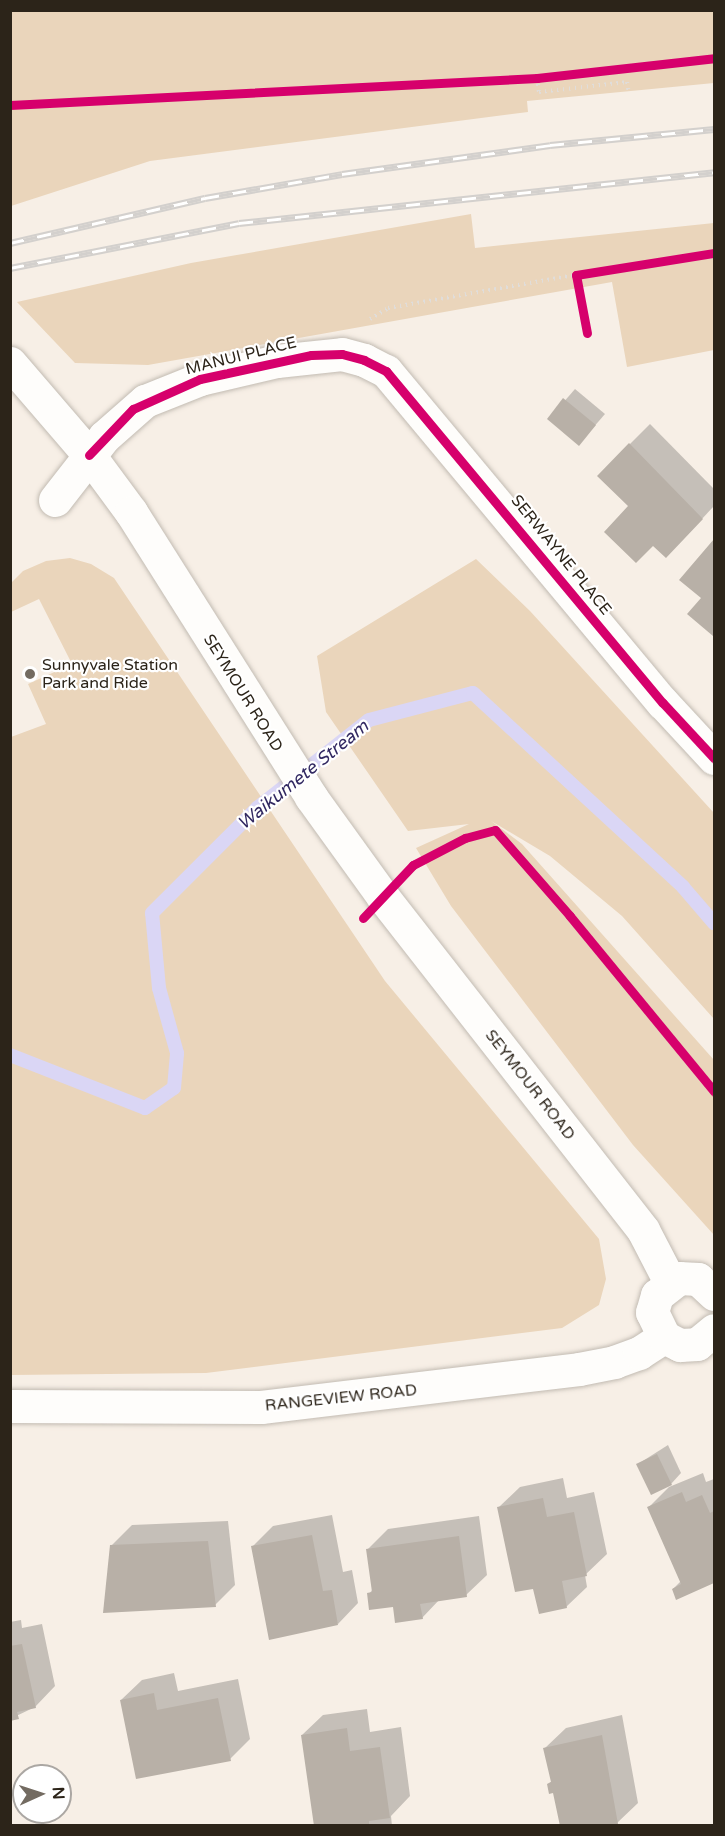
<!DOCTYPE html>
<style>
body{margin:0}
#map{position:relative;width:725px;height:1836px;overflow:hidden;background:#f7efe6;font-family:"Varela Round",sans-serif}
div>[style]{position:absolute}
.green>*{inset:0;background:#ead5bb}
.shadow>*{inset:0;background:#0003}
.stream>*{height:14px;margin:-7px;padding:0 7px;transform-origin:7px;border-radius:7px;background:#dad6f5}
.building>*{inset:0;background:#b8b0a7}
.path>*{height:4px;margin-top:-2px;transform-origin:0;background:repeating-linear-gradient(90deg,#e0ddda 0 1.5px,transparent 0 6px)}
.roads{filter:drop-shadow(0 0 2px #c2bbb2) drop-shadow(0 0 2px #c2bbb2)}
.minor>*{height:33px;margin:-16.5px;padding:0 16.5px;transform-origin:16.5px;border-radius:16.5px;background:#fefdfb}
.major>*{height:33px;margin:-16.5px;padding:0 16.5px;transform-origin:16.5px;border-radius:16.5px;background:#fefdfb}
.rail>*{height:7px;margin-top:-3.5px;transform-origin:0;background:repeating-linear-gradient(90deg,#fff 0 14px,#d3d0cd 0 28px);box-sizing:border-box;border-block:2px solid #d3d0cd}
.cycleway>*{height:9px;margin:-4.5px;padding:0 4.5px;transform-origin:4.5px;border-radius:4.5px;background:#d6006c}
.dots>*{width:16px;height:16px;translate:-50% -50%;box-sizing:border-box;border:3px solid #fff;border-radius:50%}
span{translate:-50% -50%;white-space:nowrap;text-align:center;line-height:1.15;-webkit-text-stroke:4.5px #fff;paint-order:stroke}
.street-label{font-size:16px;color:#2c2419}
.poi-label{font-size:16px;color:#2c2419}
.left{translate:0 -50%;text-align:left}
.water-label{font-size:18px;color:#322962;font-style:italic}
.frame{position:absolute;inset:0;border:12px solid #2c2419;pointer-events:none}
.north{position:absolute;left:12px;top:1764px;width:60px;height:60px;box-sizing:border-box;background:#fff;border:2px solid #aba7a3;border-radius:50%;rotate:87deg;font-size:16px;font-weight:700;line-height:24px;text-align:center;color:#2c2419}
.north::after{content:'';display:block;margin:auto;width:21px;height:27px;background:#736b61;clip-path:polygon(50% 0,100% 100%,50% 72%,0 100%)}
</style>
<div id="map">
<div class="green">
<div style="clip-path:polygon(11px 10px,714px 11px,714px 83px,527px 101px,528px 112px,150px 161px,11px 206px)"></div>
<div style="clip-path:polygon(471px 214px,475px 248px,714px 223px,714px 350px,627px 367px,612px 282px,148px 365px,75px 363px,17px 302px,191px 263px)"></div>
<div style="clip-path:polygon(70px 558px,91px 564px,114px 578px,385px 981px,599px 1239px,606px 1279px,599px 1305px,562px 1328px,206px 1373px,11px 1375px,11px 737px,46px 724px,28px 684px,72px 664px,39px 599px,11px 612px,11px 583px,23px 571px,46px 561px)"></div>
<div style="clip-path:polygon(476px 559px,530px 611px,714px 813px,714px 1019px,622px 916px,550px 856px,491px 821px,522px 844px,714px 1060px,714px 1235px,633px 1145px,451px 906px,416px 848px,469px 824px,408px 831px,326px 712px,317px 656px)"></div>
</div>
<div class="shadow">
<div style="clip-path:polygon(575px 389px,605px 414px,579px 444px,549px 419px)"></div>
<div style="clip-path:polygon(650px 424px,714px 489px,714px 506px,686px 536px,630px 506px,630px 444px)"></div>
<div style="clip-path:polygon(714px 541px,714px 633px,689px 614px,703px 598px,681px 580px)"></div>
<div style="clip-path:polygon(668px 1445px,681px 1473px,671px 1484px,638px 1464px)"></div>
<div style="clip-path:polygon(703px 1473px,706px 1482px,714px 1479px,714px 1582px,677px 1598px,673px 1589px,681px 1581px,649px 1507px,669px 1487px)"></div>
<div style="clip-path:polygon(563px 1478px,567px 1498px,594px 1492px,607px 1554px,585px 1575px,587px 1587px,566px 1607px,534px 1587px,499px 1507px,520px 1487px)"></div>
<div style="clip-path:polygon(332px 1515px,343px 1572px,352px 1570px,358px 1603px,338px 1624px,253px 1546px,273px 1526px)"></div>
<div style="clip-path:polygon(479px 1516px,487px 1575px,466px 1595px,440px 1599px,422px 1618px,369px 1594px,373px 1589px,368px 1549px,388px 1529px)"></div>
<div style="clip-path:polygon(228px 1521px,235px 1585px,215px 1605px,111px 1546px,132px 1525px)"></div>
<div style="clip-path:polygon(21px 1620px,22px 1628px,42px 1624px,55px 1686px,35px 1707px,10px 1719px,10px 1622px)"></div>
<div style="clip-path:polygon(174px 1673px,178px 1691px,238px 1679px,250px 1739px,230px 1759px,121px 1700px,142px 1680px)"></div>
<div style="clip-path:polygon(367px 1709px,370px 1732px,401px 1727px,410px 1796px,391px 1816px,392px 1826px,315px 1826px,302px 1735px,323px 1715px)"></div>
<div style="clip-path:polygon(622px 1715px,638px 1803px,617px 1823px,562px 1826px,554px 1791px,548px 1784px,552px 1781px,545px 1748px,566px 1728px)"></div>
</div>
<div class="stream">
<div style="left:10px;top:1055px;width:145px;rotate:21.4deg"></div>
<div style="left:145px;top:1108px;width:35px;rotate:-35deg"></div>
<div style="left:174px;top:1088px;width:35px;rotate:-85deg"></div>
<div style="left:177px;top:1053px;width:67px;rotate:-105.5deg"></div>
<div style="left:159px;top:988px;width:75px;rotate:-95.3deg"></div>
<div style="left:152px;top:913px;width:148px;rotate:-45deg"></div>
<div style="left:257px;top:808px;width:142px;rotate:-38.2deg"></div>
<div style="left:369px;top:720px;width:107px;rotate:-14.6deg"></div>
<div style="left:473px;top:693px;width:286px;rotate:42.7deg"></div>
<div style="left:683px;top:887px;width:48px;rotate:49.3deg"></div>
</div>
<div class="building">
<div style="clip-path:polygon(563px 398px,596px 425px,579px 446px,547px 419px)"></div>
<div style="clip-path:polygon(629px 443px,703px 519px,666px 558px,653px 546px,636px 563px,604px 532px,628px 506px,597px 476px)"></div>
<div style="clip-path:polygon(714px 539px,714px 634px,713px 636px,687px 614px,701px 598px,679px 580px)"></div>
<div style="clip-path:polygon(657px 1454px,672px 1485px,651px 1495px,636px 1464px)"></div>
<div style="clip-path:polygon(682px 1492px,686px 1502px,702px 1495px,710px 1513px,714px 1511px,714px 1583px,676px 1600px,672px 1589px,681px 1584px,647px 1507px)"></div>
<div style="clip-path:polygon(543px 1498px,547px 1517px,574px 1512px,587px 1576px,562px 1581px,567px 1608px,539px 1614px,533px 1589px,515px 1592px,497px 1507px)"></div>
<div style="clip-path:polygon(312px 1535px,323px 1591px,332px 1590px,338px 1625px,269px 1640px,251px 1546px)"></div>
<div style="clip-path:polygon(459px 1536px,467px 1597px,420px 1604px,423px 1619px,395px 1623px,393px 1607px,369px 1610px,367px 1593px,372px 1592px,366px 1549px)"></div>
<div style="clip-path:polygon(208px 1541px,216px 1607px,103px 1613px,110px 1545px)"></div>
<div style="clip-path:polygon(22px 1644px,36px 1708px,17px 1712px,19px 1719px,10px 1721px,10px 1646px)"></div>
<div style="clip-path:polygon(154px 1693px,157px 1710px,218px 1698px,231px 1761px,136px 1779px,120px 1700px)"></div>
<div style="clip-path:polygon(347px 1728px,350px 1751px,380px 1747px,390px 1818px,369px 1821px,369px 1826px,314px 1826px,301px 1735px)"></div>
<div style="clip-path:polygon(602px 1735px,618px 1824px,560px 1826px,553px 1793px,549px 1794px,547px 1784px,551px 1782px,543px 1748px)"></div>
</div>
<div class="path">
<div style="left:537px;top:78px;width:14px;rotate:82deg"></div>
<div style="left:539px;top:92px;width:89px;rotate:-6.5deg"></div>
<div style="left:627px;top:82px;width:11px;rotate:80deg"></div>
<div style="left:370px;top:319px;width:21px;rotate:-31deg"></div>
<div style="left:388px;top:308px;width:191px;rotate:-10deg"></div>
</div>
<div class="roads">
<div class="minor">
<div style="left:55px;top:500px;width:80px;rotate:-52.1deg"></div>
<div style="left:104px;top:437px;width:55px;rotate:-41.3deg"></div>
<div style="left:145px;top:401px;width:59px;rotate:-21.8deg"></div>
<div style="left:200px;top:379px;width:79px;rotate:-13.2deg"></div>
<div style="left:277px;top:361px;width:65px;rotate:-6.1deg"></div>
<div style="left:342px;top:354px;width:23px;rotate:15deg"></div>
<div style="left:364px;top:360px;width:25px;rotate:27deg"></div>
<div style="left:386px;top:371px;width:432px;rotate:50.2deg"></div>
<div style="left:663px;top:703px;width:75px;rotate:47.2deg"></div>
<div style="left:10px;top:1406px;width:251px;rotate:0.2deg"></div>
<div style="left:261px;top:1407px;width:320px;rotate:-6.8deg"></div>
<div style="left:579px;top:1369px;width:36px;rotate:-11deg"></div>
<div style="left:614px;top:1362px;width:27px;rotate:-20deg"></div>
<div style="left:639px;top:1353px;width:30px;rotate:-33deg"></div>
</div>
<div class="major">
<div style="left:10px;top:363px;width:121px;rotate:49.3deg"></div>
<div style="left:89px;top:455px;width:71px;rotate:53.6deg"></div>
<div style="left:131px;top:512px;width:337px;rotate:57.7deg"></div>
<div style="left:311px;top:797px;width:123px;rotate:54.2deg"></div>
<div style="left:383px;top:897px;width:422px;rotate:52deg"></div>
<div style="left:643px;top:1230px;width:59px;rotate:62.6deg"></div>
<div style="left:714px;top:1294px;width:22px;rotate:-137deg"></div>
<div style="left:698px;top:1279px;width:19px;rotate:-177deg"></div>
<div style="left:679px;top:1278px;width:28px;rotate:142deg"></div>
<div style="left:657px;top:1295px;width:18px;rotate:106deg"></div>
<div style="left:652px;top:1312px;width:28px;rotate:64deg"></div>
<div style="left:664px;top:1337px;width:18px;rotate:27deg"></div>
<div style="left:680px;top:1345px;width:17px;rotate:-3deg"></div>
<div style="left:697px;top:1344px;width:22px;rotate:-39deg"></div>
</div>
</div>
<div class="rail">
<div style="left:10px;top:243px;width:200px;rotate:-13deg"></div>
<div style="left:205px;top:198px;width:139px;rotate:-9.9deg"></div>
<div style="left:342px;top:174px;width:210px;rotate:-7.9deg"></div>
<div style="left:550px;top:145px;width:165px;rotate:-5.6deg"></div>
<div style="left:10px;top:268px;width:233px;rotate:-11.1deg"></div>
<div style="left:239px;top:223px;width:478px;rotate:-6.1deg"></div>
</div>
<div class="cycleway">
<div style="left:10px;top:105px;width:528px;rotate:-2.93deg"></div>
<div style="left:537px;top:78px;width:178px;rotate:-6.4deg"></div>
<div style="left:587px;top:333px;width:59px;rotate:-100.7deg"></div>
<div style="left:576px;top:275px;width:140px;rotate:-9.1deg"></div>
<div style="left:89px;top:455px;width:64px;rotate:-46.3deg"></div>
<div style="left:133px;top:409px;width:73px;rotate:-24.1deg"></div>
<div style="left:200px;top:379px;width:114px;rotate:-12.2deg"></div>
<div style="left:311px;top:355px;width:31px;rotate:-2deg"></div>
<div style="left:342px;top:354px;width:23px;rotate:15deg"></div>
<div style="left:364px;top:360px;width:25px;rotate:27deg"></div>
<div style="left:386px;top:371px;width:432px;rotate:50.2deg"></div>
<div style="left:663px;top:703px;width:75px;rotate:47.2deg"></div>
<div style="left:363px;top:918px;width:73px;rotate:-46.7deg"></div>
<div style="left:413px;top:865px;width:59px;rotate:-27.4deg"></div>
<div style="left:465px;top:838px;width:31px;rotate:-15deg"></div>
<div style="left:495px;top:830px;width:114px;rotate:48.9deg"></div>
<div style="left:570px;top:916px;width:227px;rotate:50.6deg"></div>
</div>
<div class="dots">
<div style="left:30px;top:674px;background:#736b61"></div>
</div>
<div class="street-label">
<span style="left:241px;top:356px;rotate:-14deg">MANUI PLACE</span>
<span style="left:561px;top:555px;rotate:51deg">SERWAYNE PLACE</span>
<span style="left:243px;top:693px;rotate:58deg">SEYMOUR ROAD</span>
<span style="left:530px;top:1085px;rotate:52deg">SEYMOUR ROAD</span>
<span style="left:341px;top:1398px;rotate:-6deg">RANGEVIEW ROAD</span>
</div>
<div class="poi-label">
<span class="left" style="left:42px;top:674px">Sunnyvale Station<br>Park and Ride</span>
</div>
<div class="water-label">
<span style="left:303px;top:775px;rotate:-39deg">Waikumete Stream</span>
</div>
<div class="frame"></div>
<div class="north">N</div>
</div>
